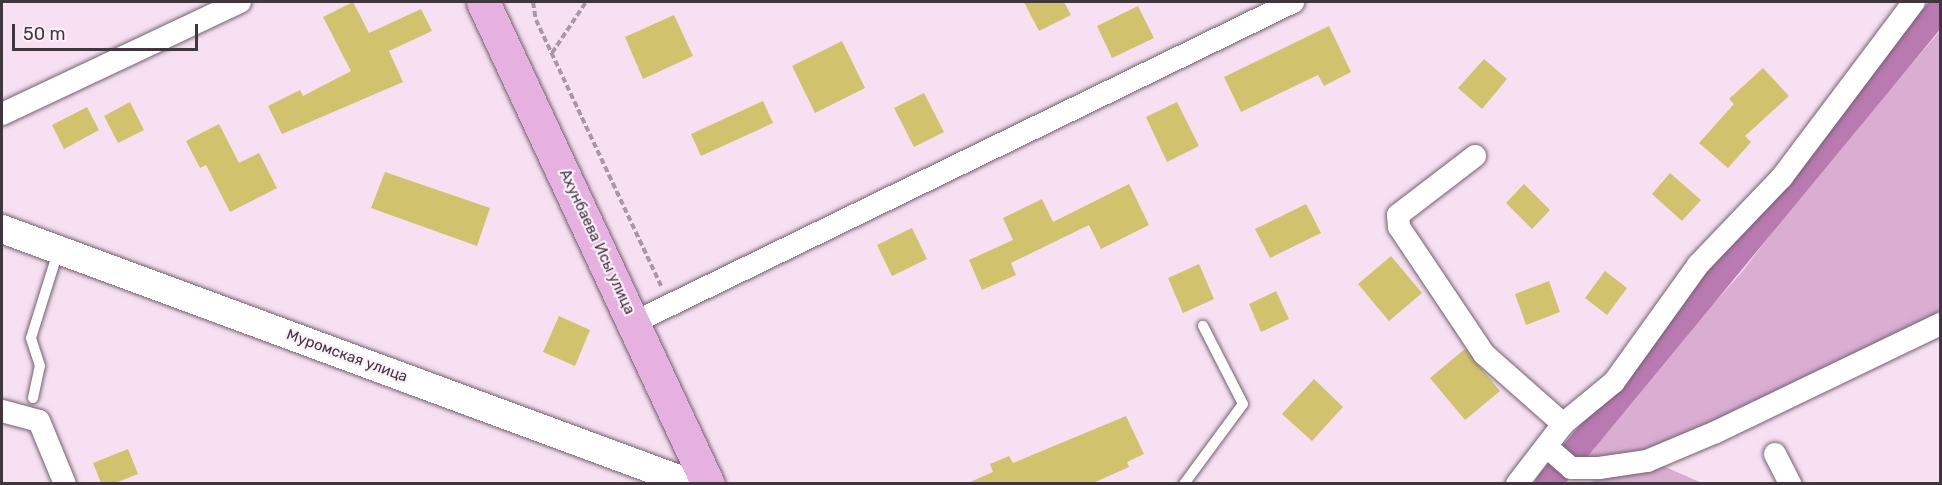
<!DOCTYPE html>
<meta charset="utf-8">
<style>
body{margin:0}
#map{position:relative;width:1942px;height:485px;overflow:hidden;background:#f6e0f2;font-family:Rubik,sans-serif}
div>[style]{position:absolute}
.green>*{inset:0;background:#daadd3}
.canal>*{height:26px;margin:-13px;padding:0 13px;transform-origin:13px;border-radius:13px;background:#b979b1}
.building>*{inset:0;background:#d1c36d}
.path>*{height:4px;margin-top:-2px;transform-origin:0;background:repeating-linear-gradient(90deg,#a898a6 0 6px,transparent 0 9px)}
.roads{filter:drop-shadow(0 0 2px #736070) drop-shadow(0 0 2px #736070)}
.service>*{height:10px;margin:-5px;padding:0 5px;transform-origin:5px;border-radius:5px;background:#fff}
.minor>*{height:22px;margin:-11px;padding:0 11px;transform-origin:11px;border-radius:11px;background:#fff}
.tertiary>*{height:28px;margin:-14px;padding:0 14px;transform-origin:14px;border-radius:14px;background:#fff}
.primary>*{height:33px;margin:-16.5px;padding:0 16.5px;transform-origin:16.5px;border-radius:16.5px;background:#e6b1e0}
span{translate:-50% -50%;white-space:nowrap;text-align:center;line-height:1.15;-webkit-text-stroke:4.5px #fef0fb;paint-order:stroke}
.street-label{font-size:15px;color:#3f363e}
.frame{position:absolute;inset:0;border:3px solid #3f363e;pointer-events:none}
.scale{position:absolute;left:12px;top:24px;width:186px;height:27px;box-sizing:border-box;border:3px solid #3f363e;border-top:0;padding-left:8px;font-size:18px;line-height:21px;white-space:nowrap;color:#3f363e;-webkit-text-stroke:4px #fef0fb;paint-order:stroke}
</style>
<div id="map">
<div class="green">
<div style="clip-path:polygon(1940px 31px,1940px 311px,1886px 343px,1667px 445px,1612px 459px,1576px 457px,1742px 272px,1811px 181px)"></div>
<div style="clip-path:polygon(1663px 466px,1702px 483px,1587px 484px,1592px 481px)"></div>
</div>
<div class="canal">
<div style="left:1548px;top:484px;width:616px;rotate:-50.47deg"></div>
</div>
<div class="building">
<div style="clip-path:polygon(353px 2px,369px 33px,421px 9px,432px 31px,389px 51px,403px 82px,282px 134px,268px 106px,300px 90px,303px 96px,351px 71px,323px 17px)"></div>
<div style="clip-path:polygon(1024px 2px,1064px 2px,1071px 15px,1039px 31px)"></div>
<div style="clip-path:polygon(1138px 6px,1154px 38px,1112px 58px,1097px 26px)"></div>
<div style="clip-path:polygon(674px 15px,693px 56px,643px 79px,625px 37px)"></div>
<div style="clip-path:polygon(1329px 26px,1351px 72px,1324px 86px,1318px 75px,1241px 112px,1224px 77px)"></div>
<div style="clip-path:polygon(842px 41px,865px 88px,815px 113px,792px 66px)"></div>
<div style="clip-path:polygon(1484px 59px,1507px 79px,1482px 109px,1458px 88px)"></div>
<div style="clip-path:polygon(1763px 68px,1789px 96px,1745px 136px,1751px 142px,1728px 168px,1699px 143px,1734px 104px,1729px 99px)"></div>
<div style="clip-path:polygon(924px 93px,944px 132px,914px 147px,894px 108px)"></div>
<div style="clip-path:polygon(763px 101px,773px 123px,701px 156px,691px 134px)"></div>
<div style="clip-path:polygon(130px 102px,144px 130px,118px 143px,104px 116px)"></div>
<div style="clip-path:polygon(1177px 102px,1199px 146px,1167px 162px,1146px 117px)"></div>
<div style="clip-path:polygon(87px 107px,99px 130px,64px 149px,52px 125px)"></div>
<div style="clip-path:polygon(219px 124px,239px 163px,259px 153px,277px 188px,230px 212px,206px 165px,200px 168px,186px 141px)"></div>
<div style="clip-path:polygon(385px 172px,490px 208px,477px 246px,371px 208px)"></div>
<div style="clip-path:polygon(1670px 173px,1701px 200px,1682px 221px,1652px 194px)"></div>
<div style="clip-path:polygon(1129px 184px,1149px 225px,1101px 249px,1089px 225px,1011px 263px,1016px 275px,982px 290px,969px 260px,1013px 240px,1003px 218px,1042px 199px,1053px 222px)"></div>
<div style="clip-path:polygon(1524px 184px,1550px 210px,1532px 229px,1506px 203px)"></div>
<div style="clip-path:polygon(1306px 204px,1321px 233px,1270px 258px,1255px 229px)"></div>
<div style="clip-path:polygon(912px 228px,927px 259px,892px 276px,877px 245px)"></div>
<div style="clip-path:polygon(1391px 256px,1422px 293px,1389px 321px,1358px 284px)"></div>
<div style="clip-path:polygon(1199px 264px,1214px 299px,1183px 313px,1168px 278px)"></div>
<div style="clip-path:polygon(1605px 271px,1627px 288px,1607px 315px,1585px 298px)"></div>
<div style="clip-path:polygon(1549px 281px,1560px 312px,1526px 325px,1515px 294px)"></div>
<div style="clip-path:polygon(1276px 291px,1289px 319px,1261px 332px,1249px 304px)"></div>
<div style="clip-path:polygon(559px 316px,590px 330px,575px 366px,543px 352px)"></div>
<div style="clip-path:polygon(1465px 349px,1500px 391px,1465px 420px,1430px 378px)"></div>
<div style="clip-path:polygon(1314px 379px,1343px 407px,1312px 441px,1282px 414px)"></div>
<div style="clip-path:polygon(1126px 416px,1144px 454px,1127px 462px,1129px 467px,1093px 483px,968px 483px,993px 472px,990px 464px,1009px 456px,1013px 463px)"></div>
<div style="clip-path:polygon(128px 449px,138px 474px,115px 483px,101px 483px,93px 463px)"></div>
</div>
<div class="path">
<div style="left:533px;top:2px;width:18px;rotate:81deg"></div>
<div style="left:536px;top:20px;width:294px;rotate:64.8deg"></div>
<div style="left:552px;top:53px;width:61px;rotate:-56.3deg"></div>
</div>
<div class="roads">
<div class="service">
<div style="left:33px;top:398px;width:33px;rotate:-78deg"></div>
<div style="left:40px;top:366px;width:29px;rotate:-108deg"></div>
<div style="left:31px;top:338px;width:90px;rotate:-72.6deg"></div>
<div style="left:1184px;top:484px;width:99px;rotate:-53.6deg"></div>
<div style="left:1243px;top:404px;width:88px;rotate:-117.1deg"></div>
</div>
<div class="minor">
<div style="left:2px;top:114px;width:263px;rotate:-25.2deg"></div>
<div style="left:1475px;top:156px;width:97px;rotate:142.5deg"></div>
<div style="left:1398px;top:215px;width:12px;rotate:85deg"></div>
<div style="left:1399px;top:227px;width:153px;rotate:56.2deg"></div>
<div style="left:1484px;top:354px;width:106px;rotate:41.5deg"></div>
<div style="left:635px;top:322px;width:732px;rotate:-25.93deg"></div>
<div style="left:2px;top:411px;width:38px;rotate:15deg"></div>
<div style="left:39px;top:421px;width:68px;rotate:67.6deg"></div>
<div style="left:1547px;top:447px;width:32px;rotate:41deg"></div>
<div style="left:1571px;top:468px;width:28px"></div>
<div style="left:1599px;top:468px;width:49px;rotate:-8.3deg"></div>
<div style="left:1647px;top:461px;width:75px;rotate:-22.8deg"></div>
<div style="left:1716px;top:432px;width:249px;rotate:-25.7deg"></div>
<div style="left:1775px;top:454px;width:34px;rotate:63deg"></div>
<div style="left:1517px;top:484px;width:76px;rotate:-52.5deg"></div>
<div style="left:1563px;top:424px;width:66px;rotate:-39.5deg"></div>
<div style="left:1614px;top:382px;width:144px;rotate:-54.3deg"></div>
<div style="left:1698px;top:265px;width:122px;rotate:-46.3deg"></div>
<div style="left:1782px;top:177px;width:219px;rotate:-53deg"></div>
</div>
<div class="tertiary">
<div style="left:2px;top:229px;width:736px;rotate:20.28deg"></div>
</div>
<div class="primary">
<div style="left:483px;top:2px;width:532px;rotate:64.98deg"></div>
</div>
</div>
<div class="street-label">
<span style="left:597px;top:242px;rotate:65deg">Ахунбаева Исы улица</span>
<span style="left:347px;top:356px;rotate:20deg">Муромская улица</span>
</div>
<div class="frame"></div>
<div class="scale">50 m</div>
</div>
